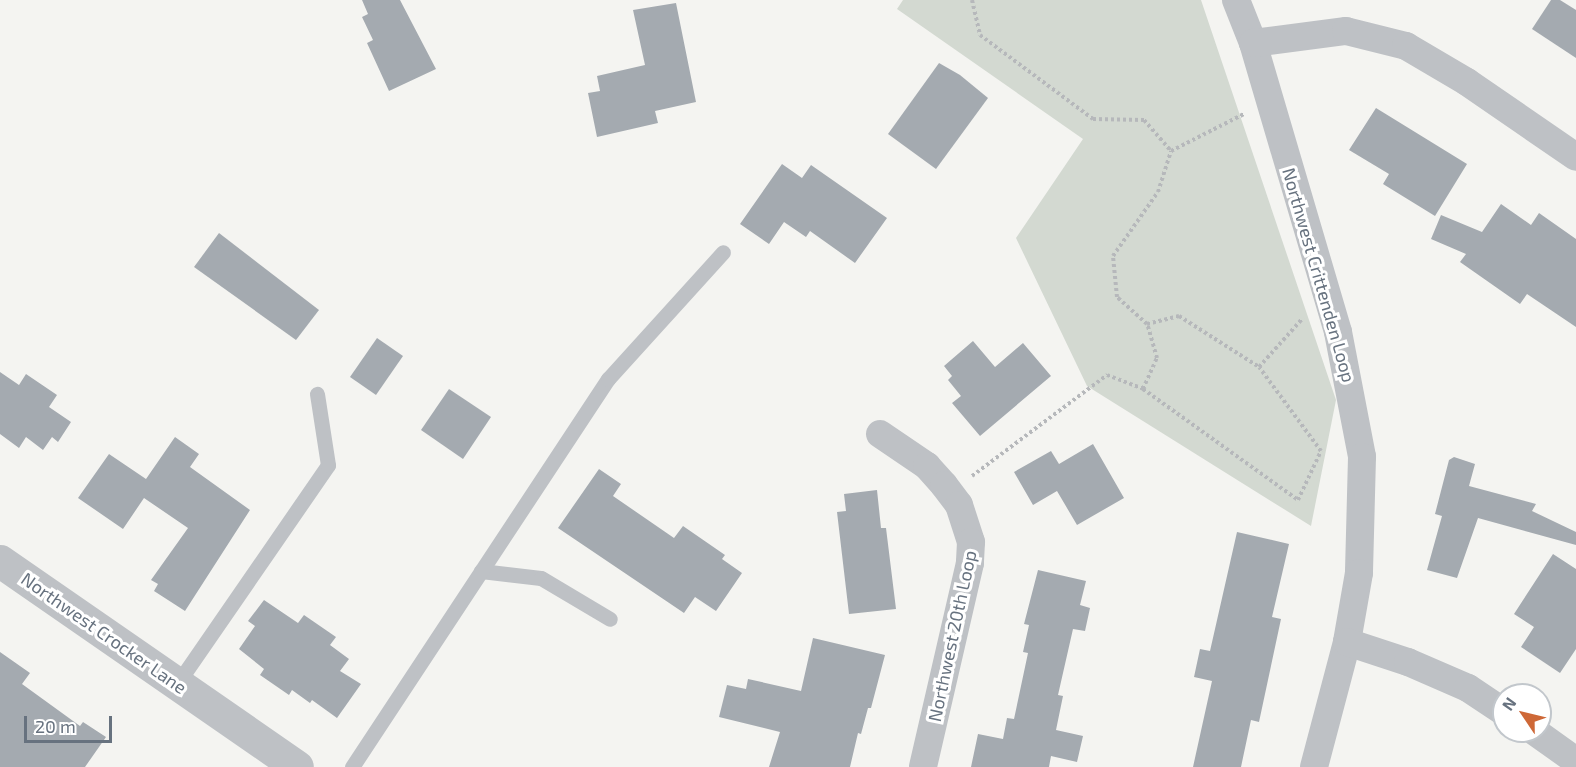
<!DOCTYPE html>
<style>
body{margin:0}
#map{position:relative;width:1576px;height:767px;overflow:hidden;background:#f4f4f1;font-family:"Exo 2",sans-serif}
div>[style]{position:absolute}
.green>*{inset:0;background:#d3d9d1}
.building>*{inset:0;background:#a4aab0}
.path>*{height:4px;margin-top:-2px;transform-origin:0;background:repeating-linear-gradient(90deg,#b6b8bb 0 3px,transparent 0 6px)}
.service>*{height:15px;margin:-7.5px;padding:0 7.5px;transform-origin:7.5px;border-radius:7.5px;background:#bec1c5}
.minor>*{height:28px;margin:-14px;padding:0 14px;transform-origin:14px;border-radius:14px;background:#bec1c5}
.tertiary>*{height:33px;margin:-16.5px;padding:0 16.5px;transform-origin:16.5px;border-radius:16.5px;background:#bec1c5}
span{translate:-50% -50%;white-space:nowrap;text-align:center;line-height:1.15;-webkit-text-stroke:6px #fff;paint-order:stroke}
.street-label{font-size:18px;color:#67727f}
.north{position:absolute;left:1492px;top:683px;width:60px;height:60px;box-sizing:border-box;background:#fff;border:2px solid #c2c7cc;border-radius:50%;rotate:305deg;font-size:16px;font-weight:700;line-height:24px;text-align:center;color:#67727f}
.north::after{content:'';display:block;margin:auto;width:21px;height:27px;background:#ce6837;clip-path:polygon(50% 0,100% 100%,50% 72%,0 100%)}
.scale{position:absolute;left:24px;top:716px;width:88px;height:27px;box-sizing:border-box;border:3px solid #67727f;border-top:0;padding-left:8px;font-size:18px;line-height:21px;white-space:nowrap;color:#67727f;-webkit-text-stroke:4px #fff;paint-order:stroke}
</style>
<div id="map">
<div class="green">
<div style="clip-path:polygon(903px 0,1201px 0,1336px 400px,1311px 526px,1087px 386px,1016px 238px,1083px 139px,897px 9px)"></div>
</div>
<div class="building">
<div style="clip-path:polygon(362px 0,400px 0,436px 69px,389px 91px,367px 43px,373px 40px,362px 17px,368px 14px)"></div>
<div style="clip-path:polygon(1551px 0,1560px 0,1576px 10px,1576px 58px,1532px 29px)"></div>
<div style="clip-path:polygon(676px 3px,696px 102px,655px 111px,658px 123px,597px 137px,588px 93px,600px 91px,597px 76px,645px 65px,633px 10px)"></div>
<div style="clip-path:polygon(939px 63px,960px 75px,988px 98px,936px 169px,888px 134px)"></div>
<div style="clip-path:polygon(1376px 108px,1467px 164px,1435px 216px,1383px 184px,1389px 174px,1349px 150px)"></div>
<div style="clip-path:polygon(782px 164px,802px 178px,811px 165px,887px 218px,855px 263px,810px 231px,806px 237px,784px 222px,769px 244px,740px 224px)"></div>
<div style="clip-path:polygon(1501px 204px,1531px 225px,1539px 213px,1576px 239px,1576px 327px,1527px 294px,1520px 304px,1460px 262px,1466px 254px,1431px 239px,1441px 215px,1482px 232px)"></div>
<div style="clip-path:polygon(219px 233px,319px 310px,296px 340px,194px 267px)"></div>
<div style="clip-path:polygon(377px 338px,403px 356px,376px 395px,350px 377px)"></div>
<div style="clip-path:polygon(973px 341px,995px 367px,1023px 343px,1051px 376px,980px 436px,952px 403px,961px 396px,948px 380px,952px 376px,944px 366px)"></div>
<div style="clip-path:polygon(0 372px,19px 385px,26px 374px,57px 395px,49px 407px,71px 422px,58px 442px,52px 437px,43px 450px,26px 437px,19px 448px,0 434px)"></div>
<div style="clip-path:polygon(449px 389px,491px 417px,463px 459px,421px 430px)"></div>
<div style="clip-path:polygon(175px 437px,199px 454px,190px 467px,250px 510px,185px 611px,154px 591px,158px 584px,151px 580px,188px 528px,144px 498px,123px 529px,78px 498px,109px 454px,146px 479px)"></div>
<div style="clip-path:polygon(1093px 444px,1124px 498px,1077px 525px,1057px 491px,1033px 505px,1014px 472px,1051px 451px,1059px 464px)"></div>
<div style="clip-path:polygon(1454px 457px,1475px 464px,1469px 486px,1536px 504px,1532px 511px,1576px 532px,1576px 545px,1478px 518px,1457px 578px,1427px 570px,1442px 516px,1435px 514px,1449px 460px)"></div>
<div style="clip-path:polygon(599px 469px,621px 484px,613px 496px,674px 538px,683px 526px,725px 555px,722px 559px,742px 573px,716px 611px,695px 597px,684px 613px,558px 528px)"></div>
<div style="clip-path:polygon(877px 490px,881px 528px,886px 528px,896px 609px,849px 614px,837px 512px,846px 511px,844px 494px)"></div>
<div style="clip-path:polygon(1237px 532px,1289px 544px,1272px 617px,1281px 619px,1259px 722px,1251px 720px,1241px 767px,1193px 767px,1212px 681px,1194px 677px,1200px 649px,1210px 651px)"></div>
<div style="clip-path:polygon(1553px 554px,1576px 569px,1576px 649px,1560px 673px,1521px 647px,1534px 627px,1514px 614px)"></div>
<div style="clip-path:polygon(1038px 570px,1086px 581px,1080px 605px,1090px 608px,1085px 631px,1073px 629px,1058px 695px,1063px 696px,1056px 730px,1083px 736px,1077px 762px,1051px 756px,1049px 767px,971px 767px,978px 734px,1003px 739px,1007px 718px,1014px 719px,1028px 653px,1023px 652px,1029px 625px,1024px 624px)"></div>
<div style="clip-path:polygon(264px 600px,298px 623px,304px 615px,336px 637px,330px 645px,349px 659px,340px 671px,361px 684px,337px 718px,312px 700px,310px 703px,292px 690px,289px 695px,260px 675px,264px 669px,239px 649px,255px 626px,248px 621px)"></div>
<div style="clip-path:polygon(813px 638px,885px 655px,871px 708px,868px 708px,861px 734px,858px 733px,850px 767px,769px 767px,780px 732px,719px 717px,727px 685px,746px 689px,748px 679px,801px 691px)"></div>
<div style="clip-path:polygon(0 652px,30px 673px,22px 684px,80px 726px,83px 722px,106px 737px,85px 767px,0 767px)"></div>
</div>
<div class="path">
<div style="left:972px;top:0;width:36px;rotate:77deg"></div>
<div style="left:980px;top:35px;width:141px;rotate:36.6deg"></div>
<div style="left:1093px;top:119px;width:51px;rotate:1.1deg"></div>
<div style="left:1144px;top:120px;width:41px;rotate:48.9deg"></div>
<div style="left:1147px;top:324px;width:33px;rotate:-14deg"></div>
<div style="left:1179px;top:316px;width:95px;rotate:32.5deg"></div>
<div style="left:1143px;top:389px;width:34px;rotate:-66deg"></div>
<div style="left:1157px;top:358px;width:35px;rotate:-106deg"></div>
<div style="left:1147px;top:324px;width:40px;rotate:-138deg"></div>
<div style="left:1117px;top:297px;width:41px;rotate:-95.6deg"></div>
<div style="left:1113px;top:256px;width:78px;rotate:-54.9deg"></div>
<div style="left:1158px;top:192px;width:43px;rotate:-72.4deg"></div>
<div style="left:1171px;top:151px;width:82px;rotate:-26.9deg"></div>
<div style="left:972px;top:476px;width:169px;rotate:-36.8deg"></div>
<div style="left:1107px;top:375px;width:39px;rotate:21deg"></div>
<div style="left:1143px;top:389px;width:191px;rotate:35.6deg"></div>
<div style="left:1298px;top:500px;width:54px;rotate:-64.9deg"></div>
<div style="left:1321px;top:451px;width:104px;rotate:-126.4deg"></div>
<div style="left:1259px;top:367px;width:66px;rotate:-48.1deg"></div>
</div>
<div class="service">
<div style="left:481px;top:571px;width:60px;rotate:6.7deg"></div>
<div style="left:541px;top:578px;width:80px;rotate:30.7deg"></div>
<div style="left:177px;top:684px;width:266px;rotate:-55.4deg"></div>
<div style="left:328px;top:465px;width:72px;rotate:-98.8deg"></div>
<div style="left:352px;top:767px;width:465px;rotate:-56.6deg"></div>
<div style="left:608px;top:379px;width:171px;rotate:-47.8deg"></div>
</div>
<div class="minor">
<div style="left:1236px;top:0;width:46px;rotate:68.4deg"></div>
<div style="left:1253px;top:43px;width:301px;rotate:73.6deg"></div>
<div style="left:1338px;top:332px;width:127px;rotate:79.1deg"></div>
<div style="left:1362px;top:457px;width:116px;rotate:91.5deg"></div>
<div style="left:1359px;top:573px;width:70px;rotate:99.9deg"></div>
<div style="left:1347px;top:642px;width:129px;rotate:104.8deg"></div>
<div style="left:1253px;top:43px;width:94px;rotate:-7.4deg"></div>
<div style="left:1346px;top:31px;width:62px;rotate:14deg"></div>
<div style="left:1406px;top:46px;width:71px;rotate:30.5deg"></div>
<div style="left:1467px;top:82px;width:132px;rotate:34.5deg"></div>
<div style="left:880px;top:434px;width:57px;rotate:34.2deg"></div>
<div style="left:927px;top:466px;width:25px;rotate:48deg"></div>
<div style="left:944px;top:485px;width:25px;rotate:53deg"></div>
<div style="left:959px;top:505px;width:39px;rotate:72deg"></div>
<div style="left:971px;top:542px;width:21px;rotate:93deg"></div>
<div style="left:970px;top:563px;width:209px;rotate:103deg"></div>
<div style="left:1347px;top:642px;width:64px;rotate:18.2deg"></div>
<div style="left:1408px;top:662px;width:65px;rotate:23.4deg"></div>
<div style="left:1468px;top:688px;width:43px;rotate:33.7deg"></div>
<div style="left:1534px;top:731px;width:52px;rotate:35.5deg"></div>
</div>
<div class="tertiary">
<div style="left:0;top:561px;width:361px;rotate:34.7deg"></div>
</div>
<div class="street-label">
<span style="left:1319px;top:275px;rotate:74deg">Northwest Crittenden Loop</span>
<span style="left:104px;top:633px;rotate:35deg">Northwest Crocker Lane</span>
<span style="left:952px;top:636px;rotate:-78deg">Northwest 20th Loop</span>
</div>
<div class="north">N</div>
<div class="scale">20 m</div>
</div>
